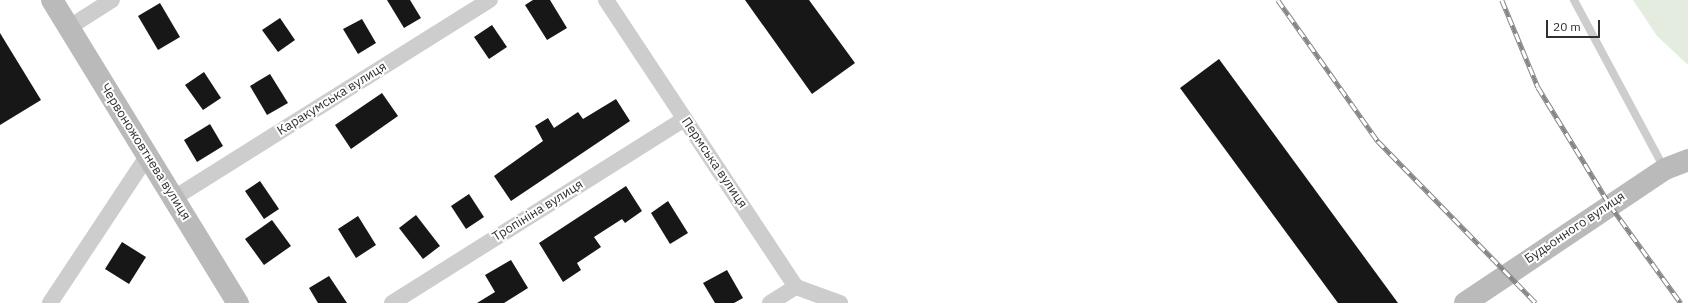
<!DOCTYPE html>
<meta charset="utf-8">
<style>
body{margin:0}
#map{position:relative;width:1688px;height:303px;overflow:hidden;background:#fff;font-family:"IBM Plex Sans",sans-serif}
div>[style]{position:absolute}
.green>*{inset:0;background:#e4ece0}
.building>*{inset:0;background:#171717}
.lane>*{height:8px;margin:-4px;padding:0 4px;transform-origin:4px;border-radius:4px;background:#cdcdcd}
.street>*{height:16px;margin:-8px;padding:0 8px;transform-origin:8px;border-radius:8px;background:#cdcdcd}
.secondary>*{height:22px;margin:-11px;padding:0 11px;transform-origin:11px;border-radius:11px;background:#bababa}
.rail>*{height:4.5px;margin-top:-2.25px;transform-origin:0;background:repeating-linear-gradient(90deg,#fff 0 9px,#858585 0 18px);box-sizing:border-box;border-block:1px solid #858585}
span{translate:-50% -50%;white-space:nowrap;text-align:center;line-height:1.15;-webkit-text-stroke:4px #fff;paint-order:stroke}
.street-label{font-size:13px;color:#303030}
.scale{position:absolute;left:1546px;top:20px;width:54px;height:18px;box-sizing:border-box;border:2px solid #303030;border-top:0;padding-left:5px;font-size:12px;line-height:14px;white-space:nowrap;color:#303030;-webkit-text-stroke:3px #fff;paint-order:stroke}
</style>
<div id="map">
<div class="green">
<div style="clip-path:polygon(1633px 0,1688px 0,1688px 65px,1657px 36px)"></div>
</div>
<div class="building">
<div style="clip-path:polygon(387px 0,410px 0,421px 18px,404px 28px)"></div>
<div style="clip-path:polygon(533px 0,550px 0,567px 28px,547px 40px,525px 5px)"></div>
<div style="clip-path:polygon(745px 0,809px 0,855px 63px,812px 94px)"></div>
<div style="clip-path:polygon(160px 3px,180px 37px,158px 50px,138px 16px)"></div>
<div style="clip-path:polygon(280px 18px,295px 40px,278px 52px,262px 30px)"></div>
<div style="clip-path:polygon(362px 19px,376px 43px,358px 54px,343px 29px)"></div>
<div style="clip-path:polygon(492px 25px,507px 47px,489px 59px,474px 37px)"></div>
<div style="clip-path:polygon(0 33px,41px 100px,0 125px)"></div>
<div style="clip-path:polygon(1219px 59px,1398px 303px,1338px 303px,1180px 88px)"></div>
<div style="clip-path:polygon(204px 72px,221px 98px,203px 110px,185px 85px)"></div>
<div style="clip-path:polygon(270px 74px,288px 103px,267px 115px,250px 86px)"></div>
<div style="clip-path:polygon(382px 93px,398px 116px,351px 149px,335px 125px)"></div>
<div style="clip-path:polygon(616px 99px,630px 121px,511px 201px,494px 176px,543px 141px,535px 126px,548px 118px,554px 128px,578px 112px,583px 119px)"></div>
<div style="clip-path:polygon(210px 124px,223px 146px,197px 162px,184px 140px)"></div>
<div style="clip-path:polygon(260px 181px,279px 209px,264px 219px,245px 191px)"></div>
<div style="clip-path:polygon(626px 186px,642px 211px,625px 223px,622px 219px,594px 237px,601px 247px,577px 263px,581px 270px,563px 282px,539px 243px)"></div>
<div style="clip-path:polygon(469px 194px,484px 217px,466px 229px,451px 206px)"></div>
<div style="clip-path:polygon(668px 201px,688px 233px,670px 244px,651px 213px)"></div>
<div style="clip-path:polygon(416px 215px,440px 246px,423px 259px,399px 228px)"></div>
<div style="clip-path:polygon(358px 216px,376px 245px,356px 258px,338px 229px)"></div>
<div style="clip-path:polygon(272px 220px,291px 246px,264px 265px,245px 239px)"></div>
<div style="clip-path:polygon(122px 242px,146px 257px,129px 284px,105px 269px)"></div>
<div style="clip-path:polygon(511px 260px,528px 288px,504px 303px,477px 303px,495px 292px,485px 275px)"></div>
<div style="clip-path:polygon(727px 270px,743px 298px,734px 303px,715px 303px,703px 283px)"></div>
<div style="clip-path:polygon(329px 276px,347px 303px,318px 303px,309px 288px)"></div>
</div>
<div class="lane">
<div style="left:1574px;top:0;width:191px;rotate:61.8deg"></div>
</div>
<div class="street">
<div style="left:606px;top:0;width:344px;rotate:56.5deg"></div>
<div style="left:796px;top:287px;width:47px;rotate:20deg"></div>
<div style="left:68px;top:28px;width:52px;rotate:-32.5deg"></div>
<div style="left:174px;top:198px;width:373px;rotate:-32.1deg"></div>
<div style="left:50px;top:303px;width:178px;rotate:-56.5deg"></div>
<div style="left:392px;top:303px;width:345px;rotate:-32.2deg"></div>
<div style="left:770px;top:303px;width:31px;rotate:-32deg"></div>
</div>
<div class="secondary">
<div style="left:52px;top:0;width:356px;rotate:58.5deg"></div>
<div style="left:1465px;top:303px;width:241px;rotate:-33.8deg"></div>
<div style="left:1665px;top:169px;width:25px;rotate:-21deg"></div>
</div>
<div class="rail">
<div style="left:1278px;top:0;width:173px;rotate:54.7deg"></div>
<div style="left:1378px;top:141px;width:226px;rotate:45.7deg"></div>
<div style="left:1502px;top:0;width:94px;rotate:67.5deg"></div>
<div style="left:1538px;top:87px;width:138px;rotate:58.6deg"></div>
<div style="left:1610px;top:205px;width:121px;rotate:54.1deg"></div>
</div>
<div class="street-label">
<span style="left:332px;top:99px;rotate:-32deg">Каракумська вулиця</span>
<span style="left:145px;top:152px;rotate:58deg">Червоножовтнева вулиця</span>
<span style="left:714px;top:163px;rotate:56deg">Пермська вулиця</span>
<span style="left:538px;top:211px;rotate:-32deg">Тропініна вулиця</span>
<span style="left:1575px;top:228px;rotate:-34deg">Будьонного вулиця</span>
</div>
<div class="scale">20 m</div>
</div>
